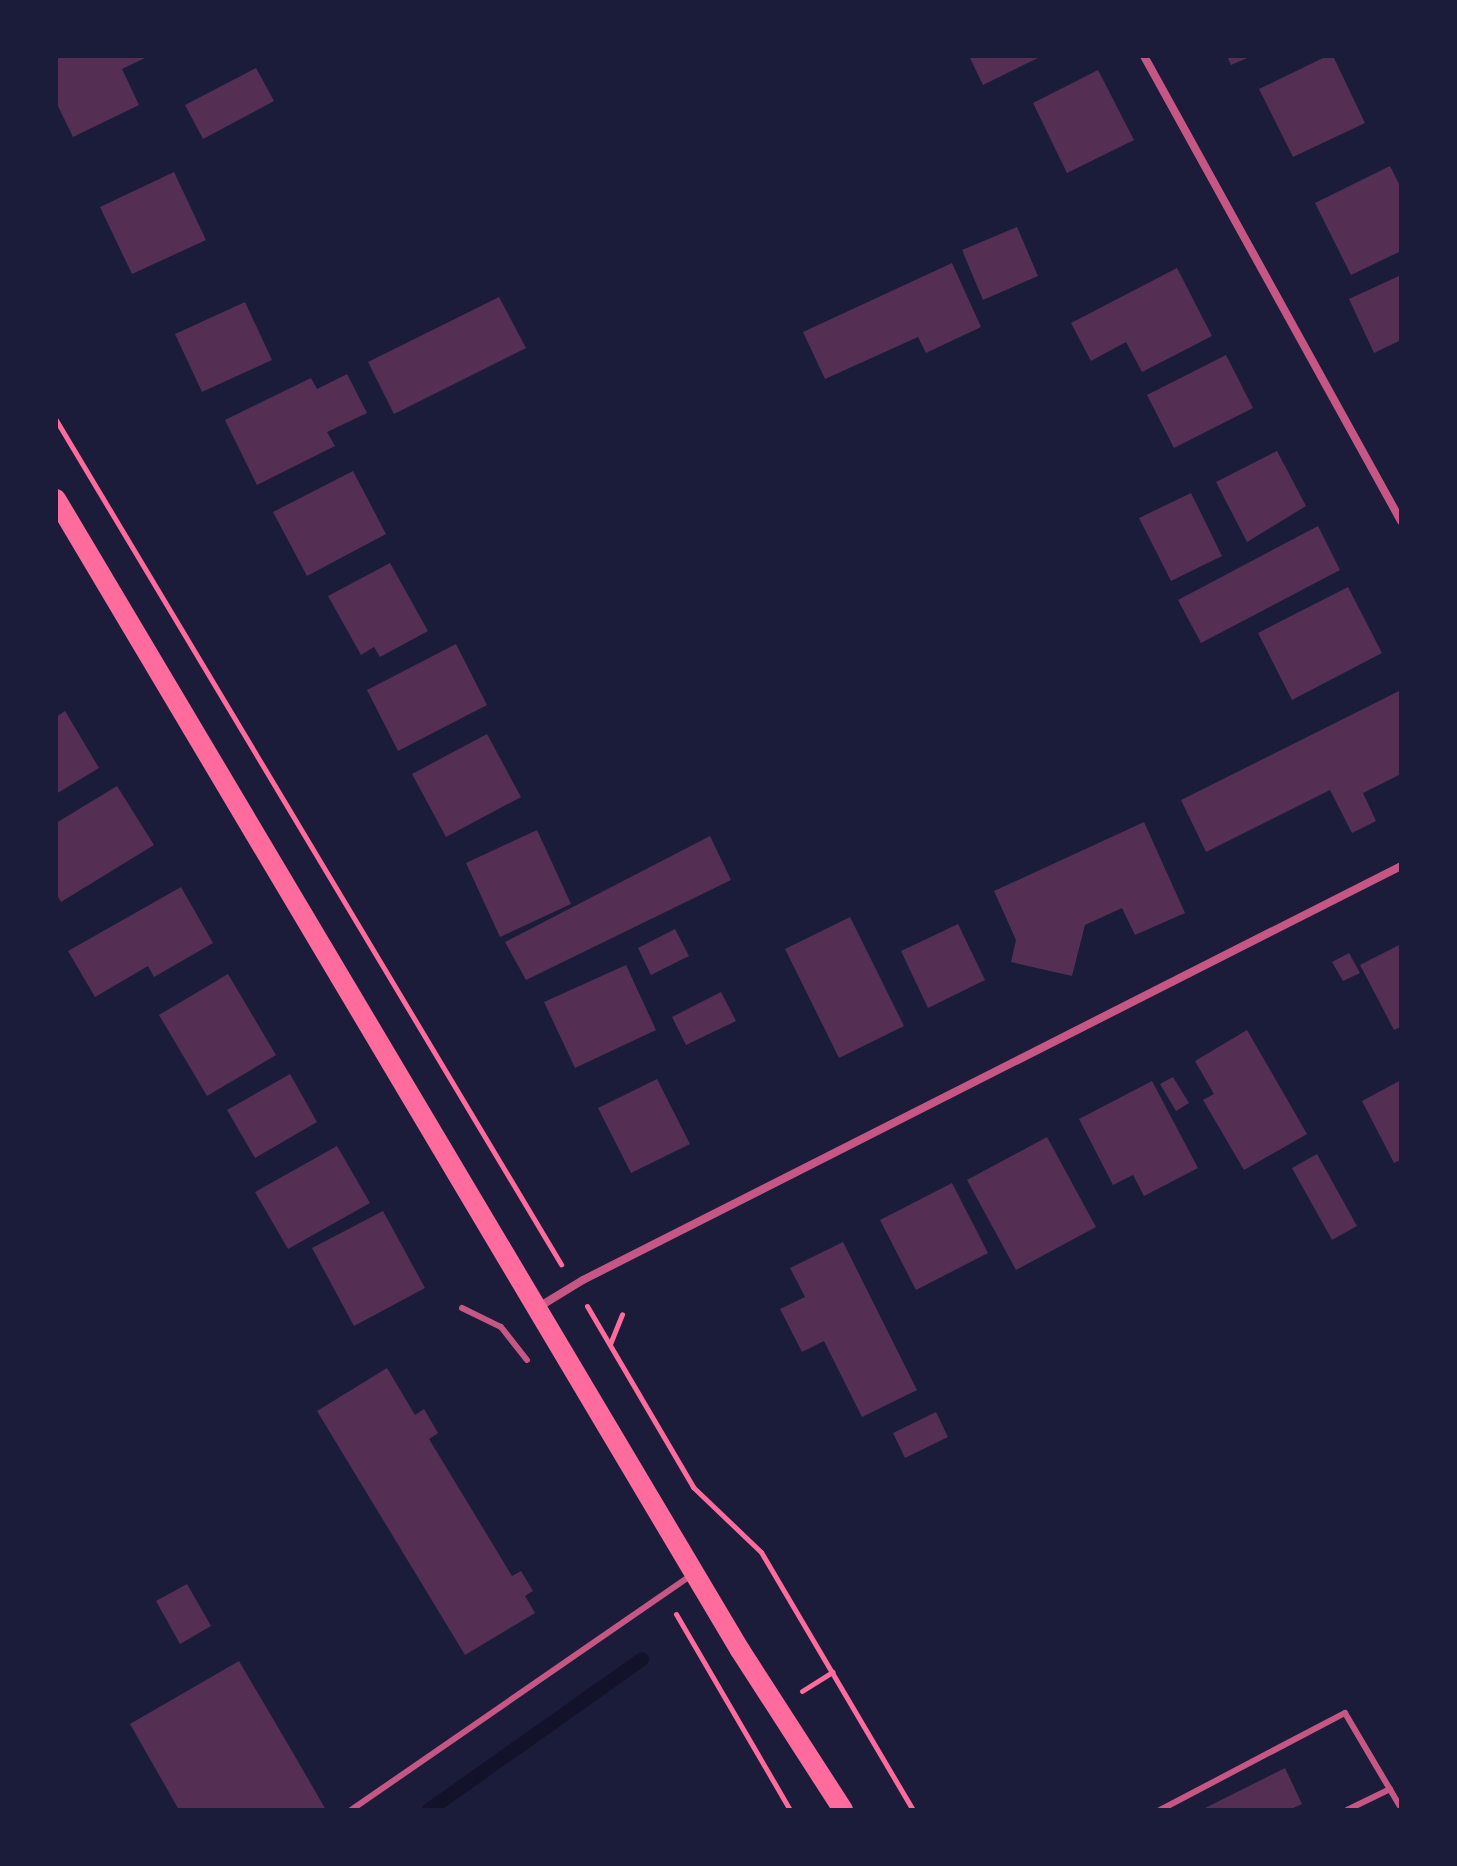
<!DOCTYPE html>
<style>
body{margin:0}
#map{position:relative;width:1457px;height:1866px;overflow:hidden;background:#1b1b3a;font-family:Bitter,serif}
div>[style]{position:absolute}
.stream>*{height:14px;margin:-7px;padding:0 7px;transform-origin:7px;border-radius:7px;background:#12122b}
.building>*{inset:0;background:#542f53}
.path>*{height:5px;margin:-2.5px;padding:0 2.5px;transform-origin:2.5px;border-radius:2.5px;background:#ff6b9d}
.service>*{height:6px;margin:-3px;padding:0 3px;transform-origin:3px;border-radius:3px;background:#c65784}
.minor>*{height:8px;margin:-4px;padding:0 4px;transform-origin:4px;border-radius:4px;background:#c65784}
.primary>*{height:20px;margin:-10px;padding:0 10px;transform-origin:10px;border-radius:10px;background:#ff6b9d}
span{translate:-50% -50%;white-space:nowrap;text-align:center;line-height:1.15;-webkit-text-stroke:7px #1b1b3a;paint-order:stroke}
.frame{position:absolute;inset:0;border:58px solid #1b1b3a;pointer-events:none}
</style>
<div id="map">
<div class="stream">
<div style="left:429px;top:1810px;width:261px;rotate:-35.3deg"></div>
</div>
<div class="building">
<div style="clip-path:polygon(56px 56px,149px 56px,122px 69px,139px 105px,73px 137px,56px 102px)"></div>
<div style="clip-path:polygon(969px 56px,1042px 56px,983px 85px)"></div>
<div style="clip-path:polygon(1227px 56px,1252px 56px,1231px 65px)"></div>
<div style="clip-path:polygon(1327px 56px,1333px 56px,1365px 123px,1293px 157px,1259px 89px)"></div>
<div style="clip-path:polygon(256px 68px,274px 101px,203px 139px,185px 105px)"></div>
<div style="clip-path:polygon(1098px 70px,1134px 140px,1067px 173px,1033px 103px)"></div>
<div style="clip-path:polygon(1390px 166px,1401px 188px,1401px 251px,1351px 275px,1315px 203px)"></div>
<div style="clip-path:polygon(174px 172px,206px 240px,132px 274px,100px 207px)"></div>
<div style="clip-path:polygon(1017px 227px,1038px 276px,983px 300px,962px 250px)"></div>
<div style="clip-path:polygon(952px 263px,981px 327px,926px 353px,918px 337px,825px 379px,803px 332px)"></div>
<div style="clip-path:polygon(1177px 268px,1212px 336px,1142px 372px,1126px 342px,1091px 361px,1071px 323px)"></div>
<div style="clip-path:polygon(1401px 275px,1401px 340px,1374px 353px,1349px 299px)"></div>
<div style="clip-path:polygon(499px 297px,526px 348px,394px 414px,368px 362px)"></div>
<div style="clip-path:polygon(245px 302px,272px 360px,202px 392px,175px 334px)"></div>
<div style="clip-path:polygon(1226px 355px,1253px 408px,1174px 448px,1147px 395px)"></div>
<div style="clip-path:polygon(347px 374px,367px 413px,327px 432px,335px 446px,257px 485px,225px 420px,311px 378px,317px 389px)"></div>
<div style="clip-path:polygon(1277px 451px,1306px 506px,1247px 542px,1216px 482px)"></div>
<div style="clip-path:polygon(353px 471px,386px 534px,307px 576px,273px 512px)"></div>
<div style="clip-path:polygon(1191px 493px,1222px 556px,1171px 581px,1139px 518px)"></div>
<div style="clip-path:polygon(1318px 526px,1340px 570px,1201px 643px,1178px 600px)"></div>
<div style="clip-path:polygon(390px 563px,428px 631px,380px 657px,374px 647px,361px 655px,328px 596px)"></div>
<div style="clip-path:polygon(1348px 587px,1382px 653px,1292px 700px,1258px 633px)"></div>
<div style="clip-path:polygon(456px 644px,487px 705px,398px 751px,367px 690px)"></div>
<div style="clip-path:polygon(1401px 690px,1401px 774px,1363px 793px,1376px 821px,1352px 833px,1330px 790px,1206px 852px,1181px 800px)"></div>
<div style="clip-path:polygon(65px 711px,99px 768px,56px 794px,56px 717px)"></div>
<div style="clip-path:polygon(487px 734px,521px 797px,446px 837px,412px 774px)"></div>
<div style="clip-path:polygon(117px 786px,154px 845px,61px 902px,56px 893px,56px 823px)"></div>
<div style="clip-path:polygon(1144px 822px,1185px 913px,1135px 935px,1122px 908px,1085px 925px,1072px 976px,1011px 962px,1016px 940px,994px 891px)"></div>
<div style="clip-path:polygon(537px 830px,571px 904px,500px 937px,466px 863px)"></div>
<div style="clip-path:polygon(710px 836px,731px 880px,526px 980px,505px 942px)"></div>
<div style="clip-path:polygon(181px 887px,213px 943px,154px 977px,148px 966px,95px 997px,68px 951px)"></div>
<div style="clip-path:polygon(850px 917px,904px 1026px,839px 1058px,785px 949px)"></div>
<div style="clip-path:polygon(958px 924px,985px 980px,928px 1008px,901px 951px)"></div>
<div style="clip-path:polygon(675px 929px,689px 956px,651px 975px,638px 948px)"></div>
<div style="clip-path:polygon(1401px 944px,1401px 1027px,1394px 1030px,1360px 965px)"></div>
<div style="clip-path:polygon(1349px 953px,1360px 973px,1343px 981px,1332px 962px)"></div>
<div style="clip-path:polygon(626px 965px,656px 1030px,575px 1068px,544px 1002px)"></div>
<div style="clip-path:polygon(228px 974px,276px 1055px,207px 1096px,159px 1015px)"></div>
<div style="clip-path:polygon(721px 992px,736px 1021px,686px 1045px,672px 1017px)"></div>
<div style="clip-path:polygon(1247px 1030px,1307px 1134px,1244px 1170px,1203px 1100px,1214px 1094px,1195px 1061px)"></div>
<div style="clip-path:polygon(290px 1074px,317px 1122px,255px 1158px,227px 1110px)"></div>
<div style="clip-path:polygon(1173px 1077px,1189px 1103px,1176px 1111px,1160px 1084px)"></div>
<div style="clip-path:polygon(657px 1079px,690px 1144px,631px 1173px,598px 1108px)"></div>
<div style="clip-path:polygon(1401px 1080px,1401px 1160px,1394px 1163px,1362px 1101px)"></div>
<div style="clip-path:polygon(1152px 1081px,1198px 1168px,1144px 1196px,1133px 1175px,1113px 1185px,1079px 1119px)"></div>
<div style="clip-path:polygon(1047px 1137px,1096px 1227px,1016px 1270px,967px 1180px)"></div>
<div style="clip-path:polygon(337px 1146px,370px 1203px,288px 1249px,255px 1192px)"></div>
<div style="clip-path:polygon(1317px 1154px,1357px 1226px,1332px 1240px,1292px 1168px)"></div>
<div style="clip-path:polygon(952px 1183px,988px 1253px,916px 1290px,880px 1220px)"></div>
<div style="clip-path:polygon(383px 1211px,425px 1288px,354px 1326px,312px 1248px)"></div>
<div style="clip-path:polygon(843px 1242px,917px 1390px,862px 1417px,824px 1341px,802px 1352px,780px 1309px,805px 1297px,790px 1268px)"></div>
<div style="clip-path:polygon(387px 1368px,415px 1415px,424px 1409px,438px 1433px,429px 1439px,512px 1576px,521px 1571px,533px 1591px,525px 1596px,535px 1613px,465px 1655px,317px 1411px)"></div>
<div style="clip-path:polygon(936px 1412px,948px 1437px,905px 1458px,893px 1433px)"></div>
<div style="clip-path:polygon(187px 1584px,211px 1626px,180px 1644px,156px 1601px)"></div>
<div style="clip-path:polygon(239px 1661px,296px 1758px,326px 1810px,179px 1810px,130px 1724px)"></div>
<div style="clip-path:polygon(1285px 1768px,1302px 1804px,1289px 1810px,1201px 1810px)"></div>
</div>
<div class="path">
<div style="left:56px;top:420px;width:984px;rotate:59.11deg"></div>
<div style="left:587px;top:1306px;width:210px;rotate:59.6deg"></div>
<div style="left:693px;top:1487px;width:94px;rotate:43.7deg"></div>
<div style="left:761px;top:1552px;width:299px;rotate:59.5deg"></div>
<div style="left:610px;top:1344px;width:32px;rotate:-68deg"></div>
<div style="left:676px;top:1614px;width:227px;rotate:59.8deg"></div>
<div style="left:802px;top:1691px;width:36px;rotate:-32deg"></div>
</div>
<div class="service">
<div style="left:462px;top:1308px;width:43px;rotate:26deg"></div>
<div style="left:501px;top:1327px;width:42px;rotate:51.8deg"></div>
<div style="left:351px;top:1810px;width:412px;rotate:-34.6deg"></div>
<div style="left:1160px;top:1810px;width:209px;rotate:-27.7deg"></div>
<div style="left:1345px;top:1713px;width:110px;rotate:59.5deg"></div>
<div style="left:1347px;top:1810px;width:48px;rotate:-26deg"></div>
</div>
<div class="minor">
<div style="left:1144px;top:56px;width:531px;rotate:61.07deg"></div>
<div style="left:537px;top:1308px;width:54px;rotate:-31.3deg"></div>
<div style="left:583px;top:1280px;width:917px;rotate:-26.84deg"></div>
</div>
<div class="primary">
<div style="left:56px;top:499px;width:1339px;rotate:59.28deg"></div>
<div style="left:740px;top:1650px;width:190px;rotate:57.2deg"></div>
</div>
<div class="frame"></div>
</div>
